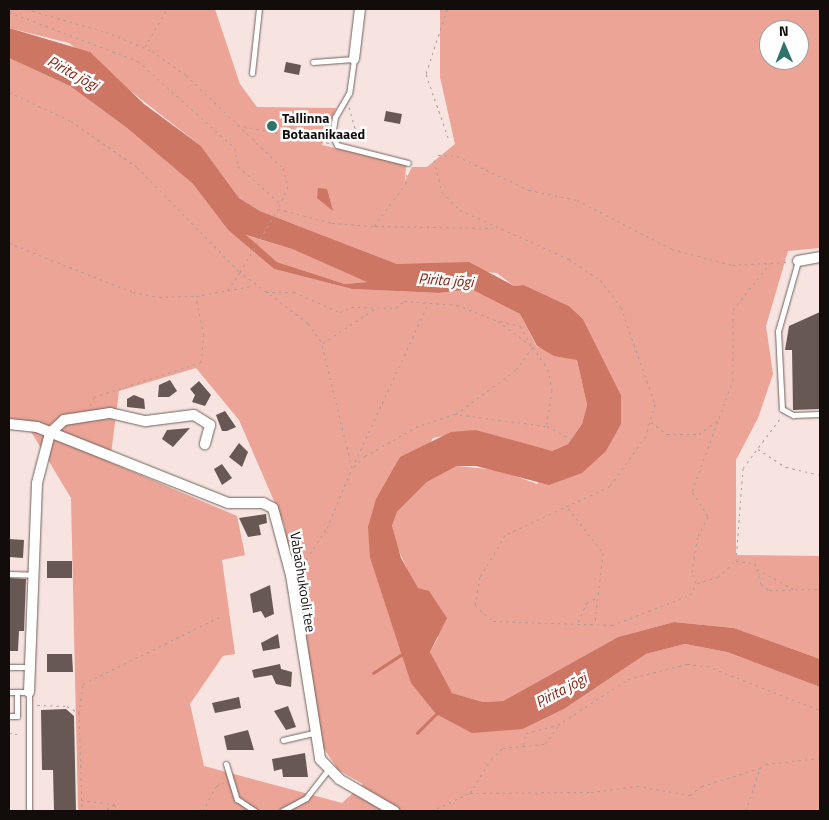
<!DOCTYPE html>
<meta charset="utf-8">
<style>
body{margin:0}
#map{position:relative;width:829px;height:820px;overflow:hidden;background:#f7e4e0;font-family:"Titillium Web",sans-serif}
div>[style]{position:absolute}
.green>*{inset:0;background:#eba496}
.water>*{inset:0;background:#cd7664}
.stream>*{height:2.5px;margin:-1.25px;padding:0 1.25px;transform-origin:1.25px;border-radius:1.25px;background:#cd7664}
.building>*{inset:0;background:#685854}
.path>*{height:1px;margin-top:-0.5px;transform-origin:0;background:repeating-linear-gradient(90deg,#ac9d9a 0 2.5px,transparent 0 6.5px)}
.roads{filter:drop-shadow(0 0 1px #71615d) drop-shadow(0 0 1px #71615d)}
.lane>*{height:5px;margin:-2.5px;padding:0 2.5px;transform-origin:2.5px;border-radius:2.5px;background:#fff}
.street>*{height:10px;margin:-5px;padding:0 5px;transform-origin:5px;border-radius:5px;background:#fff}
.dots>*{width:14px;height:14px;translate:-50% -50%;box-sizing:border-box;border:2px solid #fff;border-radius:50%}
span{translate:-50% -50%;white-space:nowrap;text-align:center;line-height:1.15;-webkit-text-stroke:5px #fff;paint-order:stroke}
.poi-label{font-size:14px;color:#120c0b;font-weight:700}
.left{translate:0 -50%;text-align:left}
.street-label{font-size:14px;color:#120c0b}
.water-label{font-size:15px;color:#89200e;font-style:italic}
.frame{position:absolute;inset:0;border:10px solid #120c0b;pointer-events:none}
.north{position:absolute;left:759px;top:20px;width:50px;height:50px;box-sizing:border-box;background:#fff;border:1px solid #a09e9d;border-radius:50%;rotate:359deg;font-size:14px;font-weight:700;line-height:20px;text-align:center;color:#120c0b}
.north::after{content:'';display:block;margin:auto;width:18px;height:22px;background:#2e7469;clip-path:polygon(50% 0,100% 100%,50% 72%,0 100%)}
</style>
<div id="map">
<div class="green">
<div style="clip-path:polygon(evenodd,9px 9px,215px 9px,240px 84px,257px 107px,336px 108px,322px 145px,406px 165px,405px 181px,412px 167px,427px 167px,455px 144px,440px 77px,440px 9px,820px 9px,820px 248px,788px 251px,766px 326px,773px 374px,758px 418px,736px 460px,736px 555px,820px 556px,820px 659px,734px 628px,674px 622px,618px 637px,503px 701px,483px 702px,452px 693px,434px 664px,430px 652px,438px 638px,395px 542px,392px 526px,397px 512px,427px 482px,457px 466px,498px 470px,537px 484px,621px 395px,583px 319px,569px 306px,524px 285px,514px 286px,497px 273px,397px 264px,260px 211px,239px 198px,201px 146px,69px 43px,9px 28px,9px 9px,769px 30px,799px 30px,799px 60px,769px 60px,769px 30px)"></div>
<div style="clip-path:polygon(evenodd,9px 58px,70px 86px,127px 128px,193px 184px,228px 230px,274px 269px,352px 289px,439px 293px,471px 289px,520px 314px,537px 347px,577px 360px,587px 405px,582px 424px,568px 444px,552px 451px,534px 448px,476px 430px,433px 438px,370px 558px,408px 670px,436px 714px,523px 729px,564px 709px,646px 654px,685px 644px,727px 652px,820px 687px,820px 811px,400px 811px,384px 802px,386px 811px,78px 811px,71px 498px,24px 420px,9px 420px,9px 58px,196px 368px,239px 420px,284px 524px,323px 747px,338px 770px,363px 784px,342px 803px,204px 766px,190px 704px,223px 656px,235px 654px,222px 560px,245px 555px,237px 516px,110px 462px,119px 391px,196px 368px)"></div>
<div style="clip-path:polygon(245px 235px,292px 249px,368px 282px,345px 284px,277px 262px)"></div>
</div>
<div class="water">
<div style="clip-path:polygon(evenodd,9px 28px,90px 52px,144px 104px,201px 146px,239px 198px,260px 211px,397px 264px,469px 262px,514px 286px,524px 285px,569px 306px,583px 319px,621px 395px,621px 424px,606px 451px,582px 473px,549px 485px,476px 466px,457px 466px,427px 482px,397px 512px,392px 526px,401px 558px,418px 588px,429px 591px,447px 618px,430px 652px,452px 693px,483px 702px,503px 701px,618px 637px,674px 622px,734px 628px,820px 659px,820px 687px,727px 652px,685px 644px,646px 654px,564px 709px,523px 729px,472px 733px,436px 714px,411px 683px,370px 558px,368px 527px,376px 499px,400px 457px,451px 432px,476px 430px,552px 451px,568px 444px,582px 424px,587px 405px,577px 360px,554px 356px,537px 346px,520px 314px,471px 289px,439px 293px,352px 289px,274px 269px,228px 230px,193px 184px,127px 128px,70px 86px,9px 58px,9px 28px,246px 235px,292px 249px,367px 282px,345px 284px,277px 262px,246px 235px)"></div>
<div style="clip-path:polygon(318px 188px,327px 189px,333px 211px,317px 198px)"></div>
</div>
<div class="stream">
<div style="left:373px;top:673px;width:35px;rotate:-33deg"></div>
<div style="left:417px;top:733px;width:27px;rotate:-45deg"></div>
</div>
<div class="building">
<div style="clip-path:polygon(286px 62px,301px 65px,299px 75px,284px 72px)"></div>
<div style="clip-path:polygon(386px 111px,402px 114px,400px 124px,384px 121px)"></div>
<div style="clip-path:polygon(820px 312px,820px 409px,793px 410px,792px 350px,785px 350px,789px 326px)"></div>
<div style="clip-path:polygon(170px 380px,177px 391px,169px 397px,158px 397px,159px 385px)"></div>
<div style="clip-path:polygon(199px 381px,211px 395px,205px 406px,192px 402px,195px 395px,190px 389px)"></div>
<div style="clip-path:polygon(134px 395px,144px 399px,145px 409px,127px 407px,127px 399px)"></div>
<div style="clip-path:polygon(225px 411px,236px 427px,227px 431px,222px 431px,216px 415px)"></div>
<div style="clip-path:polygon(190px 428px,173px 447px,162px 439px,167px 430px)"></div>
<div style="clip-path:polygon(239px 443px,248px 452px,242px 467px,229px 457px)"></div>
<div style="clip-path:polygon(222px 464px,232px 478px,222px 485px,214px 469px)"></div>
<div style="clip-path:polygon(266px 514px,267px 523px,259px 525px,261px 535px,248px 537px,239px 518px)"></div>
<div style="clip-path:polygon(9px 539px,24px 540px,23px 558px,9px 557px)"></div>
<div style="clip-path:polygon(47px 561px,72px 561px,72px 578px,47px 578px)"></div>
<div style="clip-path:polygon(9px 578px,26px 579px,24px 631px,19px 631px,18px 651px,9px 651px)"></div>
<div style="clip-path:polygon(270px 585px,274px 614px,265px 618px,261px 611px,253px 613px,250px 594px)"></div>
<div style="clip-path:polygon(278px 634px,280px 648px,263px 651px,261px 643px)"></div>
<div style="clip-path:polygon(47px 654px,72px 654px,73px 672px,47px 672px)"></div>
<div style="clip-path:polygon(280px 664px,281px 669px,292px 672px,291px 687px,276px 684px,272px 675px,254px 678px,252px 670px)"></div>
<div style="clip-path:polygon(239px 697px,241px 708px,215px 713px,212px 703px)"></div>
<div style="clip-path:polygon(288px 706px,296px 727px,286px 730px,274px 711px)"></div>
<div style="clip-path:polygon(66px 709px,74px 716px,76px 811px,54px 811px,53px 770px,42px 770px,41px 710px)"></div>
<div style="clip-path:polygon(248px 730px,254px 750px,227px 750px,224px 736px)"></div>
<div style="clip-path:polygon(305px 753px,308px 777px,283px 777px,282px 769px,274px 771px,272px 759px)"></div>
</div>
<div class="path">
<div style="left:26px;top:9px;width:83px;rotate:16deg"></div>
<div style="left:106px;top:32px;width:50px;rotate:22.4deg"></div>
<div style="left:152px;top:51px;width:42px;rotate:35.2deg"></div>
<div style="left:186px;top:75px;width:134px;rotate:43.8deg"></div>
<div style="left:283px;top:168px;width:19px;rotate:74deg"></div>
<div style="left:288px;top:186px;width:23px;rotate:113deg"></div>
<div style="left:447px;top:9px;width:68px;rotate:107.9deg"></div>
<div style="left:426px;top:74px;width:70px;rotate:70.8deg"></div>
<div style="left:9px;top:12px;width:138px;rotate:20.8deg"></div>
<div style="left:138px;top:61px;width:130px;rotate:41.9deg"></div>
<div style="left:235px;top:148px;width:18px;rotate:81deg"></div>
<div style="left:238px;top:166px;width:56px;rotate:41.4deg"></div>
<div style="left:145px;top:47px;width:44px;rotate:-59.9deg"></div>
<div style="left:9px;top:92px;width:68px;rotate:25.1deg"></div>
<div style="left:71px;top:121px;width:80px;rotate:34.9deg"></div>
<div style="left:137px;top:167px;width:147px;rotate:45.6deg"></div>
<div style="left:240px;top:272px;width:22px;rotate:124deg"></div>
<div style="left:349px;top:107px;width:37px;rotate:74deg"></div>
<div style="left:237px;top:125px;width:94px;rotate:11.1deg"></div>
<div style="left:438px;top:155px;width:19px;rotate:3deg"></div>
<div style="left:457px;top:156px;width:80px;rotate:25.3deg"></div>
<div style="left:529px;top:190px;width:49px;rotate:11.8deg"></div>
<div style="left:577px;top:200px;width:107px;rotate:27.3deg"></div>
<div style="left:672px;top:249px;width:62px;rotate:14.9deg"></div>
<div style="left:732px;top:265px;width:55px;rotate:-3.1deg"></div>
<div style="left:434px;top:160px;width:33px;rotate:76deg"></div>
<div style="left:442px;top:192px;width:25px;rotate:45deg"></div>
<div style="left:460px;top:210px;width:120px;rotate:24.2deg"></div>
<div style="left:569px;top:259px;width:37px;rotate:34deg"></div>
<div style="left:600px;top:280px;width:34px;rotate:52deg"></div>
<div style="left:621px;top:307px;width:103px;rotate:70.7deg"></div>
<div style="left:655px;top:404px;width:33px;rotate:106deg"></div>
<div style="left:646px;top:436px;width:62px;rotate:125.8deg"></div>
<div style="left:610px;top:486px;width:116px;rotate:155deg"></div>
<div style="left:505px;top:535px;width:49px;rotate:120.8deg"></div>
<div style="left:480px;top:577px;width:28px;rotate:100deg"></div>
<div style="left:475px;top:605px;width:24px;rotate:42deg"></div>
<div style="left:493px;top:621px;width:119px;rotate:1.9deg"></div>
<div style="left:612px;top:625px;width:84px;rotate:-21deg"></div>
<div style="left:690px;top:595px;width:13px;rotate:-63deg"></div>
<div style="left:696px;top:583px;width:12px;rotate:-110deg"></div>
<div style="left:692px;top:572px;width:36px;rotate:-81deg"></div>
<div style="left:698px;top:536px;width:22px;rotate:-63deg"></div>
<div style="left:708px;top:516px;width:30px;rotate:-123deg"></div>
<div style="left:692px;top:491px;width:118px;rotate:-69.7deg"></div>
<div style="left:733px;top:380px;width:70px;rotate:-90deg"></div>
<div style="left:733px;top:310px;width:60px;rotate:-51.8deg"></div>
<div style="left:375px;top:226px;width:118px;rotate:1deg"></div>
<div style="left:9px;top:243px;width:133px;rotate:21.6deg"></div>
<div style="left:133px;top:292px;width:26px;rotate:11deg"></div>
<div style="left:159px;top:297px;width:37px;rotate:-2deg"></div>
<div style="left:196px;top:296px;width:57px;rotate:-10.1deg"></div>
<div style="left:266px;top:292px;width:28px"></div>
<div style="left:294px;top:292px;width:50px;rotate:23.5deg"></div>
<div style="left:340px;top:312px;width:12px;rotate:-24deg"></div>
<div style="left:351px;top:307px;width:45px;rotate:1.3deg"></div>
<div style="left:396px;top:308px;width:11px;rotate:-41deg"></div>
<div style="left:404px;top:301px;width:53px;rotate:4.3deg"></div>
<div style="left:457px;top:305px;width:44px;rotate:21.3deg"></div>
<div style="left:498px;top:321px;width:44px;rotate:36.6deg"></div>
<div style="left:533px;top:347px;width:27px;rotate:56deg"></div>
<div style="left:548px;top:369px;width:21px;rotate:79deg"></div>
<div style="left:552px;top:390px;width:36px;rotate:99deg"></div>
<div style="left:546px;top:426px;width:92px;rotate:-172.5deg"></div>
<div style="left:455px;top:414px;width:39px;rotate:162deg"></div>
<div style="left:418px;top:426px;width:61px;rotate:150.5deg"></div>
<div style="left:365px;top:456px;width:18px;rotate:137deg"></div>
<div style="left:500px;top:321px;width:21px;rotate:14deg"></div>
<div style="left:520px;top:326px;width:23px;rotate:59deg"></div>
<div style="left:323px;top:343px;width:64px;rotate:-33.4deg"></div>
<div style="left:90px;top:406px;width:10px;rotate:-66deg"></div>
<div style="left:94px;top:397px;width:113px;rotate:-18.1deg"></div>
<div style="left:201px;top:362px;width:27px;rotate:-84deg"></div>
<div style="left:204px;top:335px;width:39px;rotate:-102deg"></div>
<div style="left:456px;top:414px;width:74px;rotate:-36.3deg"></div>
<div style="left:516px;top:370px;width:29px;rotate:-54deg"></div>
<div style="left:651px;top:422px;width:20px;rotate:37deg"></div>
<div style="left:667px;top:434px;width:32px"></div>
<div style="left:699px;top:434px;width:24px;rotate:-36deg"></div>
<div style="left:547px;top:426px;width:30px;rotate:28deg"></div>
<div style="left:758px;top:449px;width:33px;rotate:33deg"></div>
<div style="left:786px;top:467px;width:35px;rotate:13deg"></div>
<div style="left:355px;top:462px;width:176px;rotate:-65.2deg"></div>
<div style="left:568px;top:508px;width:57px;rotate:52.1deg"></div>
<div style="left:603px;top:553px;width:70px;rotate:96.5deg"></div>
<div style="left:736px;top:561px;width:93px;rotate:-85.7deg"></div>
<div style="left:743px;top:468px;width:65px;rotate:-53.1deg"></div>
<div style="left:757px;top:569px;width:43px;rotate:28.9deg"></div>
<div style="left:299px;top:570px;width:50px;rotate:-56.3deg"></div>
<div style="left:327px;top:528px;width:65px;rotate:-67.4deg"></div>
<div style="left:352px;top:468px;width:131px;rotate:-103.7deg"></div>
<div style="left:321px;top:341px;width:22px;rotate:-126deg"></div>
<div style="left:308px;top:323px;width:85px;rotate:-143.1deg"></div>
<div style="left:240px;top:272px;width:74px;rotate:-58.9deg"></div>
<div style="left:278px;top:209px;width:56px;rotate:14.5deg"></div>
<div style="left:332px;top:223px;width:42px;rotate:4.1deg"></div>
<div style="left:374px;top:226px;width:54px;rotate:-53.3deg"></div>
<div style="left:406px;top:183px;width:12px;rotate:-85deg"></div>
<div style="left:697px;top:583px;width:22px;rotate:-16deg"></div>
<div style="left:718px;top:577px;width:24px;rotate:-42deg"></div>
<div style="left:736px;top:561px;width:19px;rotate:6deg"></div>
<div style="left:755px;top:563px;width:22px;rotate:74deg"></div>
<div style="left:761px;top:584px;width:10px;rotate:37deg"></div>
<div style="left:769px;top:590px;width:51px;rotate:-1.1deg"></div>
<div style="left:578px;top:622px;width:21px;rotate:-65deg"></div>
<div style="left:587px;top:603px;width:13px;rotate:-29deg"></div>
<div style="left:37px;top:705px;width:30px;rotate:2deg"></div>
<div style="left:67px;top:706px;width:14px;rotate:30deg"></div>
<div style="left:79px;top:713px;width:98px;rotate:88.2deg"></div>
<div style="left:79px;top:713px;width:29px;rotate:-82deg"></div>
<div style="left:83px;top:684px;width:154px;rotate:-26.2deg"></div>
<div style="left:9px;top:733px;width:8px;rotate:7deg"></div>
<div style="left:523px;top:745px;width:12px;rotate:-76deg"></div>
<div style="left:526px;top:733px;width:33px;rotate:-14deg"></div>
<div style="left:558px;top:725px;width:84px;rotate:-33.3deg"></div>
<div style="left:628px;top:679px;width:61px;rotate:-14.3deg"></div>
<div style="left:687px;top:664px;width:20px;rotate:6deg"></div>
<div style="left:707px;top:666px;width:121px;rotate:21.3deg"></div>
<div style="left:470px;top:793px;width:121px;rotate:-0.5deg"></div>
<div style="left:591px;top:792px;width:46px;rotate:-7.4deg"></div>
<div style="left:637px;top:786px;width:54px;rotate:9.6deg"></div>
<div style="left:690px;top:795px;width:15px;rotate:-37deg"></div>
<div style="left:702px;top:786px;width:61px;rotate:-17.2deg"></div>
<div style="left:81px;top:800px;width:33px;rotate:7deg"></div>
<div style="left:114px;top:804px;width:11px;rotate:142deg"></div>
<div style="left:114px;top:804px;width:9px;rotate:54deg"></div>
<div style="left:203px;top:811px;width:30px;rotate:-62deg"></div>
<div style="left:217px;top:785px;width:7px;rotate:-16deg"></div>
<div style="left:431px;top:811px;width:43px;rotate:-24.8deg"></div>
<div style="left:470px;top:793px;width:40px;rotate:-58deg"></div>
<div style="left:491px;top:759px;width:16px;rotate:-43deg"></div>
<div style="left:503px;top:748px;width:42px;rotate:-5.4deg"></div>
<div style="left:545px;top:744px;width:22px;rotate:-54deg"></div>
<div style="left:746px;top:811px;width:45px;rotate:-72deg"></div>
<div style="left:760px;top:768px;width:7px;rotate:-34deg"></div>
<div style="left:766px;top:764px;width:54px;rotate:-6.3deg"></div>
</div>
<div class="roads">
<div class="lane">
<div style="left:313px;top:62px;width:41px;rotate:-4.2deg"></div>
<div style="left:354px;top:59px;width:34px;rotate:98deg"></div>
<div style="left:349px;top:93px;width:28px;rotate:120deg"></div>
<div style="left:335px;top:117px;width:18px;rotate:99deg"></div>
<div style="left:332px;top:135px;width:11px;rotate:63deg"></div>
<div style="left:337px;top:145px;width:73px;rotate:14.2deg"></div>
<div style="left:252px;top:73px;width:64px;rotate:-83.8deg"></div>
<div style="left:798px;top:261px;width:73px;rotate:105.9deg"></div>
<div style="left:778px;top:331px;width:78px;rotate:87.1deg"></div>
<div style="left:782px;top:409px;width:13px;rotate:29deg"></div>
<div style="left:793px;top:415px;width:27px;rotate:-2deg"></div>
<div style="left:9px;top:574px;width:24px;rotate:2deg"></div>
<div style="left:9px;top:667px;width:21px"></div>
<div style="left:9px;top:692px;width:20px"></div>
<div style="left:29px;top:692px;width:119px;rotate:90deg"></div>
<div style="left:9px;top:716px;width:8px"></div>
<div style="left:17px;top:716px;width:24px;rotate:-90deg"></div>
<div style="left:283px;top:740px;width:31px;rotate:-13deg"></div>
<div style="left:226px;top:764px;width:37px;rotate:73deg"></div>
<div style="left:237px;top:799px;width:22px;rotate:34deg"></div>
<div style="left:282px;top:811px;width:27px;rotate:-28deg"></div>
<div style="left:306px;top:798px;width:36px;rotate:-52deg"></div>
</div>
<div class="street">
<div style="left:354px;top:59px;width:50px;rotate:-83.2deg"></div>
<div style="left:798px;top:261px;width:22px;rotate:-10deg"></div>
<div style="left:9px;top:424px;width:28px;rotate:6deg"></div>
<div style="left:37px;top:427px;width:206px;rotate:21.7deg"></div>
<div style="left:228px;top:503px;width:35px"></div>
<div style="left:263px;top:503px;width:11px;rotate:27deg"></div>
<div style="left:273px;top:508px;width:69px;rotate:75deg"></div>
<div style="left:291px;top:575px;width:186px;rotate:81deg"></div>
<div style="left:320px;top:759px;width:28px;rotate:46deg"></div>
<div style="left:339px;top:779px;width:64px;rotate:30.2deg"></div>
<div style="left:29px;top:692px;width:209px;rotate:-87.8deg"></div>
<div style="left:37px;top:483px;width:52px;rotate:-75.4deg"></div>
<div style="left:50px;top:433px;width:19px;rotate:-43deg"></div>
<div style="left:64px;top:420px;width:47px;rotate:-8.7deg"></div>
<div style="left:110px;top:413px;width:37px;rotate:13deg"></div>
<div style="left:146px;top:421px;width:48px;rotate:-7.1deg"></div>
<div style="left:194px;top:415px;width:19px;rotate:32deg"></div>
<div style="left:210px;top:425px;width:20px;rotate:105deg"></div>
</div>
</div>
<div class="dots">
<div style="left:272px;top:126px;background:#2e7469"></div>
</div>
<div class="poi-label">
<span class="left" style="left:282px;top:126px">Tallinna<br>Botaanikaaed</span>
</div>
<div class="street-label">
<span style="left:303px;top:582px;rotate:81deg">Vabaõhukooli tee</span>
</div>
<div class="water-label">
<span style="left:73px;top:73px;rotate:29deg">Pirita jõgi</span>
<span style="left:446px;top:280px;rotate:4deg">Pirita jõgi</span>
<span style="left:561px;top:690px;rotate:-28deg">Pirita jõgi</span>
</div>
<div class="frame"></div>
<div class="north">N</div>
</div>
